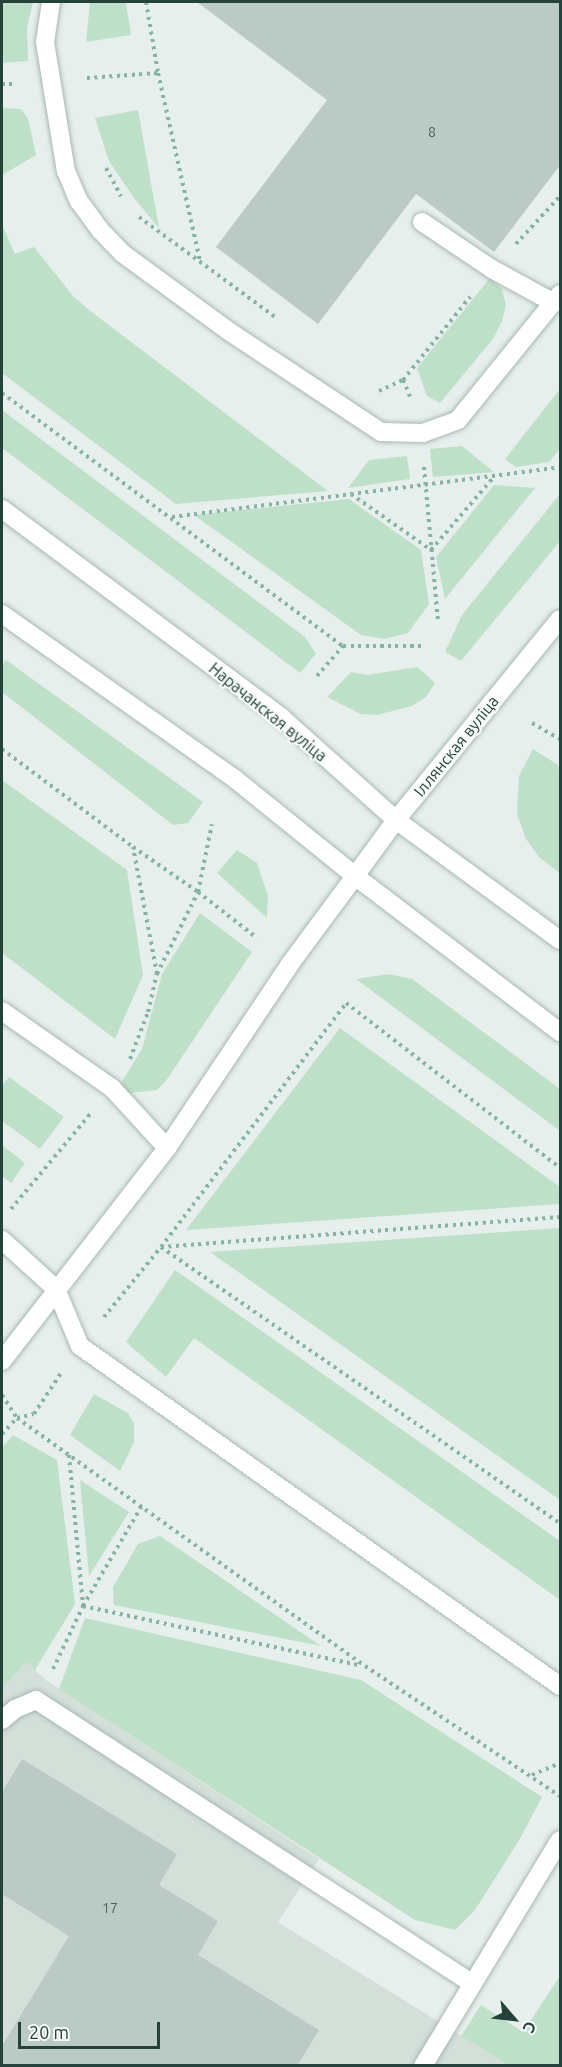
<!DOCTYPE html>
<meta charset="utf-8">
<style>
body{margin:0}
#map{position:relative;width:562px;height:2067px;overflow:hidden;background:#e6efeb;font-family:Ubuntu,sans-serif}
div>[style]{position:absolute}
.built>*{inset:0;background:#d4dfda}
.green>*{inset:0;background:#bfe0c8}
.building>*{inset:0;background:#bbcac4}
.path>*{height:4px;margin-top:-2px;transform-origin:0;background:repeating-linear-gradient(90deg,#86b3a5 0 3px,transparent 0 7.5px)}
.roads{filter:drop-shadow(0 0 2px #a8b8b2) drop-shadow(0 0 2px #a8b8b2)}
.lane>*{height:18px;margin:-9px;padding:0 9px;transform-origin:9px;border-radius:9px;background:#fff}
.secondary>*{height:18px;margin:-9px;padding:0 9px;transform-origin:9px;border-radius:9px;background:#fff}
span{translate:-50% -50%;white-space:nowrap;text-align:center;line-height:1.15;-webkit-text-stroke:4.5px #f7fbf9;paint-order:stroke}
.number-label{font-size:14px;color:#4a645c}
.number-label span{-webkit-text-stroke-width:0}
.street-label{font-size:16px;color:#24423a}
.frame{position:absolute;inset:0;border:3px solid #24423a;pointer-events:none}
.north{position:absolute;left:484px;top:1989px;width:60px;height:60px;-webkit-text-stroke:4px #f7fbf9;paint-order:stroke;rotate:118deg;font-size:16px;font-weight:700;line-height:24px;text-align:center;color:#24423a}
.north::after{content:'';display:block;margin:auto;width:21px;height:27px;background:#24423a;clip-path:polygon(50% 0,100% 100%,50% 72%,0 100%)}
.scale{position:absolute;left:18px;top:2022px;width:142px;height:27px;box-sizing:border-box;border:3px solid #24423a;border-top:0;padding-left:8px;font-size:18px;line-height:21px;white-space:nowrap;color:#24423a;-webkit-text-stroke:4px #f7fbf9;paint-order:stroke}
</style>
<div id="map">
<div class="built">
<div style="clip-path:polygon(27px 1662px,47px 1681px,319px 1859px,278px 1922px,508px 2065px,2px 2066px,2px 1688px)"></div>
</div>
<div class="green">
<div style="clip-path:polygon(2px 2px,33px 2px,27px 28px,28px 61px,2px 63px)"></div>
<div style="clip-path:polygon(90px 2px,126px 2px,131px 35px,86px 42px)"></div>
<div style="clip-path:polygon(2px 108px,21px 109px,28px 119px,36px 155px,2px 175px)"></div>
<div style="clip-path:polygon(138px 110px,159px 228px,134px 198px,109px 161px,95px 118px)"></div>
<div style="clip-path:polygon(2px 225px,15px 254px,34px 247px,73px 296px,89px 310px,328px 491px,176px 504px,2px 373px)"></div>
<div style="clip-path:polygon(490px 278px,502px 289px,506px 305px,502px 321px,493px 339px,440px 403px,427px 396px,417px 368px)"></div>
<div style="clip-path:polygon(560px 389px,560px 449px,549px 462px,516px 467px,505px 459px)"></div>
<div style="clip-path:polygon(2px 410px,305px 637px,316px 654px,300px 673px,2px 448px)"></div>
<div style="clip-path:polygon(462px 446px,494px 472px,433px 477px,430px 449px)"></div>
<div style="clip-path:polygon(407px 456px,410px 479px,348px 488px,369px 460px)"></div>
<div style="clip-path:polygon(494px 485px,535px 488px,445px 599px,436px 557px)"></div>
<div style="clip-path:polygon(560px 494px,560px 541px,461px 661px,445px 652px,462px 615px)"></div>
<div style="clip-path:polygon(349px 499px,421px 550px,429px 604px,408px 633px,385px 639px,361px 635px,194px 515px)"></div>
<div style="clip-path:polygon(6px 660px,203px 802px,188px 823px,173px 825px,2px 692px,2px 665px)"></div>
<div style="clip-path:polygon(417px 667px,435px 683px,426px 697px,412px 706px,377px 715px,361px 714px,327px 697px,351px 672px,367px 675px)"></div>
<div style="clip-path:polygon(533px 749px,558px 765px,560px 774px,560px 873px,539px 857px,526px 839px,517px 814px,519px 776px)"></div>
<div style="clip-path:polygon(2px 780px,127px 870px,143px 975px,115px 1039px,2px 953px)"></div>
<div style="clip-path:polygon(237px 850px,257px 863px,268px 896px,267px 918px,217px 873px)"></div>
<div style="clip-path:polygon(200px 913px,252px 952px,166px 1081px,157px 1090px,129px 1093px,120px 1085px,142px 1049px,162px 974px)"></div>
<div style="clip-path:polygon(389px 974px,412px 979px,560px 1089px,560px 1131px,356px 979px)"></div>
<div style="clip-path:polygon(340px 1028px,560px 1187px,560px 1204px,186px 1230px)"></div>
<div style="clip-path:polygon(9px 1077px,64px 1117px,40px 1149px,2px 1121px,2px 1086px)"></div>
<div style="clip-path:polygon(2px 1145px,25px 1163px,11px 1183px,2px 1176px)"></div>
<div style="clip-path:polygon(560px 1228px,560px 1500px,210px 1252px)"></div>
<div style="clip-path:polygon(175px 1270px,560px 1541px,560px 1600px,194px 1338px,166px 1377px,126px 1342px)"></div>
<div style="clip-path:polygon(94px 1394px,128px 1413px,134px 1424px,134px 1442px,120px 1471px,70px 1435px)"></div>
<div style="clip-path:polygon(13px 1435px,57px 1460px,75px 1604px,35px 1670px,27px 1662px,2px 1688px,2px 1448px)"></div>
<div style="clip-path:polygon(80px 1480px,129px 1512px,89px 1576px)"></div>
<div style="clip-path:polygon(160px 1536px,321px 1646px,114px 1605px,113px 1587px,138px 1544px)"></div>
<div style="clip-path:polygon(85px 1618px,361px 1680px,542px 1797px,518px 1842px,475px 1910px,455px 1930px,415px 1920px,59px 1689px)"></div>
<div style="clip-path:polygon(560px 1976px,560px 2065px,508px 2065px,461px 2036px,481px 2005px,523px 2032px)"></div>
</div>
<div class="building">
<div style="clip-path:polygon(197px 2px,561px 2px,561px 164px,494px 252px,416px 194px,318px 324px,216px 247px,327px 100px)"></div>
<div style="clip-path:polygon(22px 1759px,177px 1854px,159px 1885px,218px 1921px,198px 1955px,319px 2030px,297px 2066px,2px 2066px,2px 2046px,69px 1936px,2px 1894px,2px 1792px)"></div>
</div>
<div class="path">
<div style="left:146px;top:2px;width:72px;rotate:80.4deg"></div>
<div style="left:158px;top:73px;width:193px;rotate:77.4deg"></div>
<div style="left:87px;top:78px;width:71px;rotate:-4deg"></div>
<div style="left:2px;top:84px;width:15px"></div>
<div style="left:106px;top:168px;width:32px;rotate:62deg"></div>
<div style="left:139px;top:217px;width:172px;rotate:36.3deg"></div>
<div style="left:516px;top:244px;width:65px;rotate:-47.5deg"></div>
<div style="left:403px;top:380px;width:21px;rotate:67deg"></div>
<div style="left:379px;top:391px;width:26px;rotate:-25deg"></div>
<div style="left:403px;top:380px;width:107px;rotate:-51.1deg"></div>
<div style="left:2px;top:393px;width:425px;rotate:36.6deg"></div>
<div style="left:343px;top:646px;width:80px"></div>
<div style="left:424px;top:467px;width:155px;rotate:84.8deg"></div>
<div style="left:351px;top:494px;width:98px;rotate:35deg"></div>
<div style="left:431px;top:550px;width:95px;rotate:-49.3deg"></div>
<div style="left:172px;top:517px;width:391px;rotate:-7.3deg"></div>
<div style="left:317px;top:676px;width:40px;rotate:-49deg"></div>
<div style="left:532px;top:723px;width:32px;rotate:30deg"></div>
<div style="left:2px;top:749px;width:164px;rotate:36.8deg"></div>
<div style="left:133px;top:847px;width:79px;rotate:34.7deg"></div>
<div style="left:198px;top:892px;width:75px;rotate:37.9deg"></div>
<div style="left:157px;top:974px;width:92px;rotate:-63.4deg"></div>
<div style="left:198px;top:892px;width:69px;rotate:-78.4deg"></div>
<div style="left:130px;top:1059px;width:50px;rotate:-69deg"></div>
<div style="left:148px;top:1012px;width:39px;rotate:-77deg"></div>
<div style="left:157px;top:974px;width:129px;rotate:-100.7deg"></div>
<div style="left:11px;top:1209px;width:125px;rotate:-50.2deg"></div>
<div style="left:161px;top:1247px;width:485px;rotate:34.7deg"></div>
<div style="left:161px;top:1247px;width:400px;rotate:-4.3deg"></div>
<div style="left:104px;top:1317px;width:90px;rotate:-50.8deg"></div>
<div style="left:161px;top:1247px;width:306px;rotate:-52.8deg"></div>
<div style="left:346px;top:1003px;width:270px;rotate:37.6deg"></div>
<div style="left:2px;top:1395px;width:27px;rotate:57deg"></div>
<div style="left:17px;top:1418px;width:427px;rotate:35.5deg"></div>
<div style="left:365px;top:1666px;width:234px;rotate:33.7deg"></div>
<div style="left:2px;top:1434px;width:22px;rotate:-47deg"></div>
<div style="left:17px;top:1418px;width:17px;rotate:-13deg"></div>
<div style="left:34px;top:1414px;width:49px;rotate:-56.6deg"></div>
<div style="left:69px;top:1455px;width:152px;rotate:84.7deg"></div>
<div style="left:83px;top:1606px;width:285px;rotate:12.1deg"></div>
<div style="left:53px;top:1669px;width:70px;rotate:-64.5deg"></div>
<div style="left:83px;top:1606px;width:115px;rotate:-59.6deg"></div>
<div style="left:532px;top:1775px;width:30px;rotate:-23deg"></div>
</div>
<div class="roads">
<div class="lane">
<div style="left:51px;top:2px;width:40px;rotate:98.5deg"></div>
<div style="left:45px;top:42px;width:131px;rotate:80.8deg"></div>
<div style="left:66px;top:171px;width:33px;rotate:67deg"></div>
<div style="left:79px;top:201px;width:36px;rotate:54deg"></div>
<div style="left:100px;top:230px;width:32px;rotate:46deg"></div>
<div style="left:122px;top:253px;width:134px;rotate:36.2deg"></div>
<div style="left:230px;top:332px;width:181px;rotate:33.5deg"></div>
<div style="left:381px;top:432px;width:42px;rotate:1.4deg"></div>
<div style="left:423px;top:433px;width:37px;rotate:-20deg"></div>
<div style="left:458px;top:420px;width:162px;rotate:-51deg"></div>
<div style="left:422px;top:222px;width:84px;rotate:33.9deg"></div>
<div style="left:492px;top:269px;width:71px;rotate:28.7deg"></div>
<div style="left:2px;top:1011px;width:134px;rotate:35deg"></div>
<div style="left:112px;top:1088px;width:81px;rotate:47.5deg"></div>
<div style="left:2px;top:1240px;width:73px;rotate:42.2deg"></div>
<div style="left:56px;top:1289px;width:62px;rotate:67.2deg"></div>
<div style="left:80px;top:1346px;width:588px;rotate:35.31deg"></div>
<div style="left:2px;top:1361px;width:269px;rotate:-52.2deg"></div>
<div style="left:167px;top:1148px;width:221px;rotate:-56.2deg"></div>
<div style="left:290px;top:964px;width:109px;rotate:-53.5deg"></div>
<div style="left:2px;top:1720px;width:17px;rotate:-40deg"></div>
<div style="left:15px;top:1709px;width:23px;rotate:-23deg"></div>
<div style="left:36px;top:1700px;width:521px;rotate:33.02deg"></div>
<div style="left:423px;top:2066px;width:264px;rotate:-58.8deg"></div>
</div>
<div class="secondary">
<div style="left:2px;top:509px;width:349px;rotate:36.7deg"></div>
<div style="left:282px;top:718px;width:153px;rotate:41.8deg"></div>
<div style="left:396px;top:820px;width:203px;rotate:36.2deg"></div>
<div style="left:2px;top:614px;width:286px;rotate:35.3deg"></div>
<div style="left:235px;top:779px;width:154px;rotate:38.9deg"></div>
<div style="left:355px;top:876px;width:258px;rotate:37.3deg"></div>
<div style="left:355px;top:876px;width:69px;rotate:-53.8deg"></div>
<div style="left:396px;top:820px;width:259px;rotate:-50.8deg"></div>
</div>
</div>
<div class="number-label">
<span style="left:432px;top:132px">8</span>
<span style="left:110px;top:1908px">17</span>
</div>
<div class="street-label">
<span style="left:268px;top:712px;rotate:39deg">Нарачанская вуліца</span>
<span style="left:456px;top:746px;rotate:-51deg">Іллянская вуліца</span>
</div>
<div class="frame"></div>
<div class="north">С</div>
<div class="scale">20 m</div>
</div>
